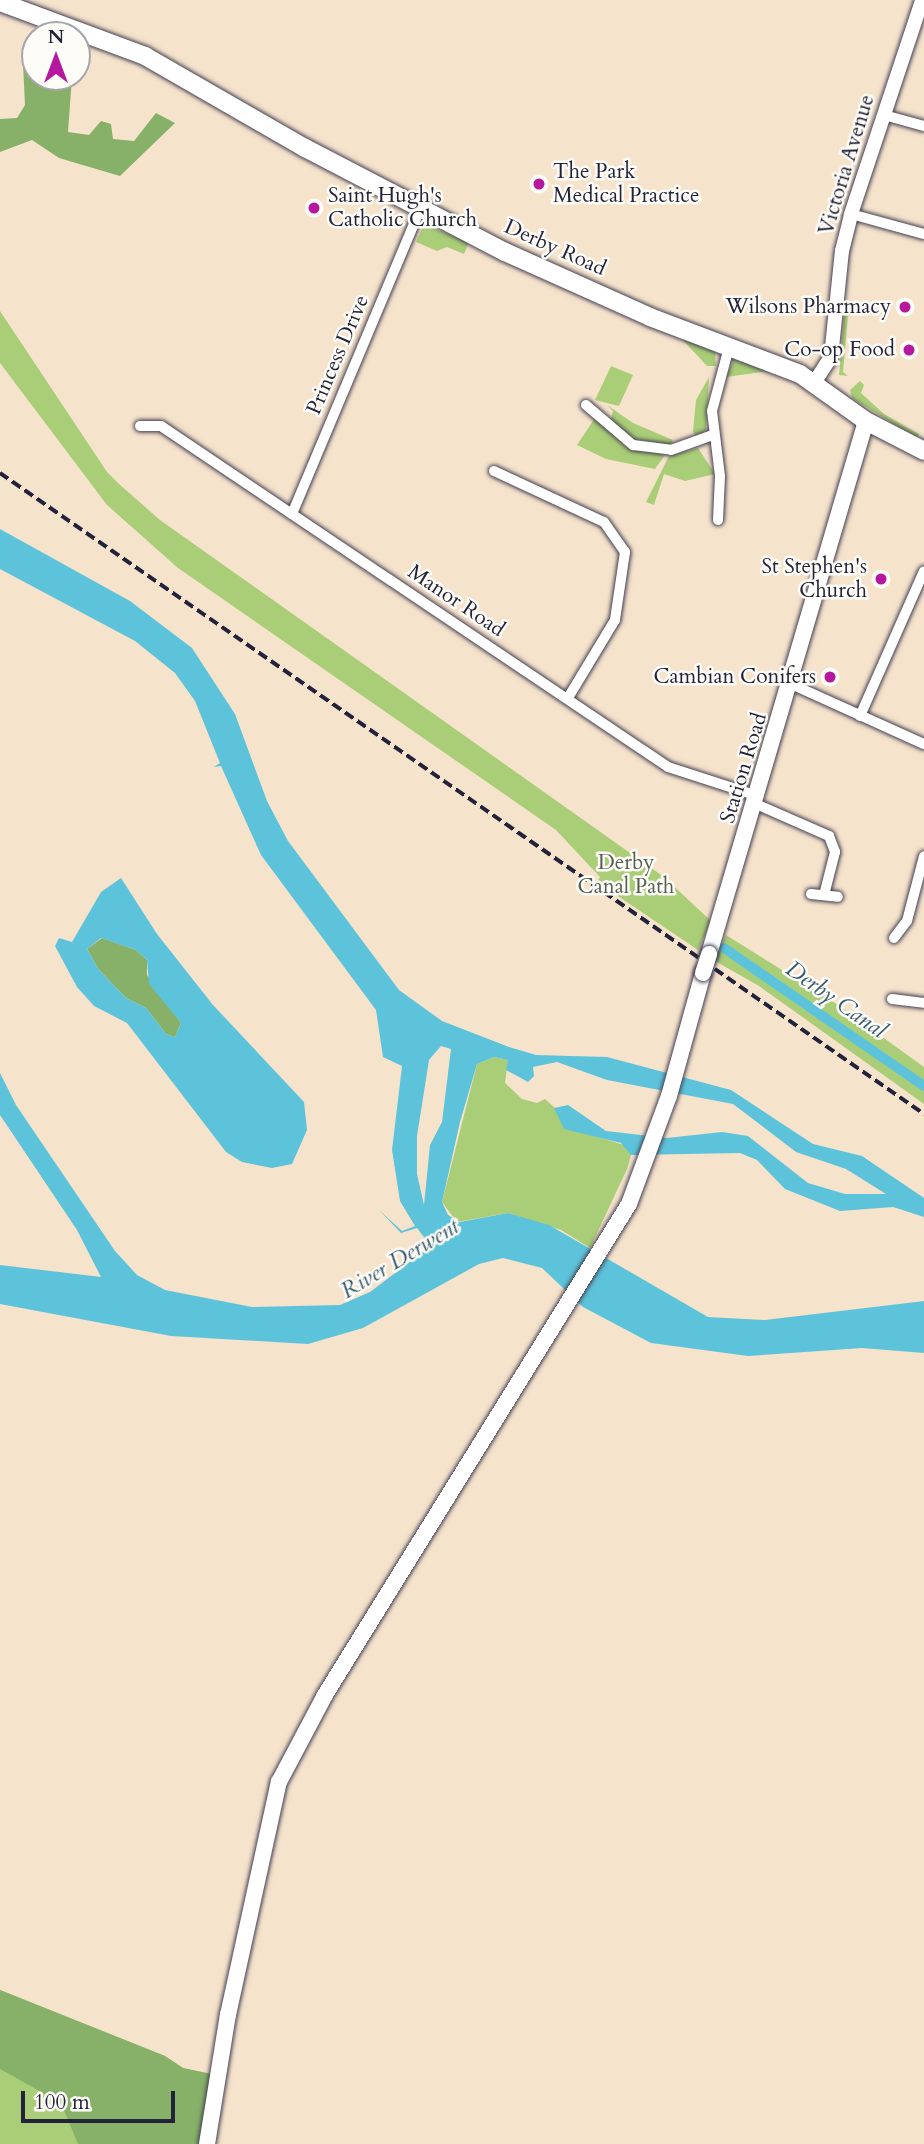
<!DOCTYPE html>
<style>
body{margin:0}
#map{position:relative;width:924px;height:2144px;overflow:hidden;background:#f6e3cc;font-family:Cardo,serif}
div>[style]{position:absolute}
.green>*{inset:0;background:#aace77}
.forest>*{inset:0;background:#87b168}
.water>*{inset:0;background:#5dc3db}
.canal>*{height:10px;margin:-5px;padding:0 5px;transform-origin:5px;border-radius:5px;background:#5dc3db}
.roads{filter:drop-shadow(0 0 2px #423f51) drop-shadow(0 0 2px #423f51)}
.minor>*{height:10px;margin:-5px;padding:0 5px;transform-origin:5px;border-radius:5px;background:#fff}
.tertiary>*{height:14px;margin:-7px;padding:0 7px;transform-origin:7px;border-radius:7px;background:#fff}
.secondary>*{height:16px;margin:-8px;padding:0 8px;transform-origin:8px;border-radius:8px;background:#fff}
.primary>*{height:18px;margin:-9px;padding:0 9px;transform-origin:9px;border-radius:9px;background:#fff}
.rail>*{height:3.5px;margin-top:-1.75px;transform-origin:0;background:repeating-linear-gradient(90deg,#22223b 0 10px,transparent 0 15px)}
.bridges{filter:drop-shadow(0 0 2px #423f51) drop-shadow(0 0 2px #423f51)}
.secondary-bridge>*{height:16px;margin:-8px;padding:0 8px;transform-origin:8px;border-radius:8px;background:#fff}
.dots>*{width:19px;height:19px;translate:-50% -50%;box-sizing:border-box;border:4px solid #fdfcf7;border-radius:50%}
span{translate:-50% -50%;white-space:nowrap;text-align:center;line-height:1.15;-webkit-text-stroke:5px #fdfcf7;paint-order:stroke}
.street-label{font-size:21px;color:#22223b}
.poi-label{font-size:21px;color:#22223b}
.left{translate:0 -50%;text-align:left}
.right{translate:-100% -50%;text-align:right}
.park-label{font-size:21px;color:#525e50}
.water-label{font-size:23px;color:#375a73;font-style:italic}
.north{position:absolute;left:21px;top:21px;width:70px;height:70px;box-sizing:border-box;background:#fdfcf7;border:2px solid #a5a5ac;border-radius:50%;rotate:0deg;font-size:19px;font-weight:700;line-height:28px;text-align:center;color:#22223b}
.north::after{content:'';display:block;margin:auto;width:24px;height:32px;background:#b5179e;clip-path:polygon(50% 0,100% 100%,50% 72%,0 100%)}
.scale{position:absolute;left:21px;top:2091px;width:154px;height:32px;box-sizing:border-box;border:4px solid #22223b;border-top:0;padding-left:9px;font-size:21px;line-height:24px;white-space:nowrap;color:#22223b;-webkit-text-stroke:5px #fdfcf7;paint-order:stroke}
</style>
<div id="map">
<div class="green">
<div style="clip-path:polygon(424px 225px,469px 242px,464px 254px,447px 247px,437px 251px,416px 242px)"></div>
<div style="clip-path:polygon(851px 300px,869px 312px,848px 316px,843px 372px,848px 376px,839px 375px,845px 305px)"></div>
<div style="clip-path:polygon(0 311px,107px 472px,119px 484px,160px 520px,664px 877px,711px 921px,698px 950px,597px 882px,600px 877px,556px 830px,178px 568px,107px 505px,0 363px)"></div>
<div style="clip-path:polygon(679px 336px,715px 349px,716px 366px,707px 366px)"></div>
<div style="clip-path:polygon(735px 358px,769px 371px,726px 377px)"></div>
<div style="clip-path:polygon(611px 366px,633px 375px,619px 406px,595px 400px)"></div>
<div style="clip-path:polygon(709px 377px,706px 430px,697px 439px,693px 431px,696px 400px)"></div>
<div style="clip-path:polygon(860px 381px,864px 385px,861px 393px,884px 414px,919px 434px,917px 438px,852px 398px,850px 390px)"></div>
<div style="clip-path:polygon(607px 405px,633px 423px,673px 440px,670px 445px,628px 438px,611px 419px,613px 411px)"></div>
<div style="clip-path:polygon(595px 418px,626px 447px,665px 455px,655px 469px,606px 459px,577px 445px)"></div>
<div style="clip-path:polygon(698px 448px,715px 474px,685px 481px,664px 474px,654px 505px,646px 502px,669px 456px)"></div>
<div style="clip-path:polygon(726px 935px,838px 1005px,924px 1067px,924px 1104px,759px 986px,715px 961px)"></div>
<div style="clip-path:polygon(494px 1057px,508px 1060px,505px 1083px,522px 1099px,537px 1103px,545px 1099px,582px 1132px,627px 1146px,631px 1155px,627px 1169px,590px 1248px,561px 1230px,508px 1213px,457px 1222px,442px 1202px,477px 1064px)"></div>
<div style="clip-path:polygon(0 1990px,165px 2056px,183px 2068px,211px 2074px,201px 2144px,0 2144px)"></div>
</div>
<div class="forest">
<div style="clip-path:polygon(23px 63px,35px 64px,35px 77px,72px 77px,68px 132px,89px 135px,101px 121px,111px 124px,113px 139px,134px 141px,156px 113px,175px 123px,120px 176px,59px 158px,32px 140px,0 152px,0 119px,17px 118px,25px 105px)"></div>
<div style="clip-path:polygon(102px 938px,136px 950px,147px 960px,147px 975px,181px 1023px,175px 1037px,166px 1034px,146px 1008px,126px 998px,99px 970px,87px 949px)"></div>
<div style="clip-path:polygon(0 1990px,165px 2056px,183px 2068px,211px 2074px,201px 2144px,78px 2144px,61px 2103px,0 2069px)"></div>
</div>
<div class="water">
<div style="clip-path:polygon(evenodd,0 529px,130px 601px,192px 648px,235px 714px,267px 801px,288px 841px,399px 990px,442px 1021px,509px 1047px,536px 1055px,607px 1057px,731px 1090px,813px 1144px,862px 1156px,924px 1198px,924px 1217px,893px 1207px,840px 1211px,785px 1189px,757px 1160px,740px 1153px,631px 1155px,621px 1143px,564px 1129px,554px 1108px,568px 1105px,606px 1131px,667px 1138px,722px 1132px,748px 1136px,808px 1183px,845px 1194px,886px 1194px,846px 1169px,796px 1152px,733px 1104px,607px 1080px,557px 1062px,533px 1067px,534px 1076px,528px 1082px,506px 1070px,508px 1060px,494px 1057px,477px 1064px,460px 1122px,442px 1202px,448px 1215px,460px 1222px,508px 1213px,549px 1225px,708px 1317px,765px 1320px,924px 1301px,924px 1353px,862px 1348px,748px 1356px,651px 1343px,583px 1307px,542px 1268px,503px 1258px,479px 1264px,363px 1328px,308px 1344px,171px 1336px,0 1304px,0 1265px,101px 1277px,77px 1230px,0 1115px,0 1073px,16px 1105px,115px 1251px,137px 1275px,165px 1290px,252px 1307px,340px 1305px,370px 1292px,431px 1246px,417px 1228px,401px 1233px,379px 1210px,402px 1231px,415px 1226px,400px 1201px,392px 1150px,402px 1066px,383px 1057px,376px 1010px,261px 855px,221px 766px,214px 767px,220px 763px,195px 701px,175px 673px,135px 641px,0 569px,0 529px,441px 1046px,451px 1049px,442px 1122px,430px 1145px,424px 1205px,417px 1174px,417px 1136px,429px 1060px,441px 1046px)"></div>
<div style="clip-path:polygon(evenodd,121px 878px,157px 934px,213px 1005px,304px 1102px,307px 1130px,292px 1164px,272px 1168px,242px 1162px,226px 1152px,127px 1023px,94px 1006px,77px 987px,55px 946px,59px 938px,72px 942px,101px 892px,121px 878px,101px 938px,136px 950px,147px 960px,149px 984px,181px 1023px,175px 1037px,166px 1034px,146px 1008px,126px 998px,99px 970px,87px 949px,101px 938px)"></div>
</div>
<div class="canal">
<div style="left:724px;top:948px;width:243px;rotate:34.6deg"></div>
</div>
<div class="roads">
<div class="minor">
<div style="left:884px;top:115px;width:41px;rotate:15.4deg"></div>
<div style="left:851px;top:214px;width:76px;rotate:15.3deg"></div>
<div style="left:586px;top:405px;width:62px;rotate:40.4deg"></div>
<div style="left:633px;top:445px;width:38px;rotate:7deg"></div>
<div style="left:671px;top:450px;width:45px;rotate:-19.7deg"></div>
<div style="left:140px;top:426px;width:21px"></div>
<div style="left:161px;top:426px;width:611px;rotate:33.92deg"></div>
<div style="left:668px;top:767px;width:95px;rotate:17.9deg"></div>
<div style="left:494px;top:471px;width:121px;rotate:24.9deg"></div>
<div style="left:604px;top:522px;width:37px;rotate:55deg"></div>
<div style="left:625px;top:552px;width:69px;rotate:98.4deg"></div>
<div style="left:615px;top:620px;width:91px;rotate:121.1deg"></div>
<div style="left:292px;top:514px;width:330px;rotate:-67.2deg"></div>
<div style="left:718px;top:520px;width:44px;rotate:-87.4deg"></div>
<div style="left:720px;top:476px;width:65px;rotate:-97deg"></div>
<div style="left:712px;top:411px;width:66px;rotate:-75.1deg"></div>
<div style="left:791px;top:684px;width:146px;rotate:24.3deg"></div>
<div style="left:860px;top:716px;width:158px;rotate:-66.2deg"></div>
<div style="left:756px;top:804px;width:80px;rotate:23.7deg"></div>
<div style="left:829px;top:836px;width:17px;rotate:69deg"></div>
<div style="left:835px;top:852px;width:44px;rotate:104.3deg"></div>
<div style="left:811px;top:894px;width:27px;rotate:6deg"></div>
<div style="left:894px;top:938px;width:21px;rotate:-53deg"></div>
<div style="left:907px;top:921px;width:67px;rotate:-75.3deg"></div>
<div style="left:892px;top:999px;width:32px;rotate:7deg"></div>
</div>
<div class="tertiary">
<div style="left:814px;top:383px;width:31px;rotate:-57deg"></div>
<div style="left:831px;top:357px;width:107px;rotate:-84.1deg"></div>
<div style="left:842px;top:251px;width:38px;rotate:-76deg"></div>
<div style="left:851px;top:214px;width:225px;rotate:-71.6deg"></div>
</div>
<div class="secondary">
<div style="left:709px;top:954px;width:556px;rotate:-73.59deg"></div>
<div style="left:207px;top:2144px;width:131px;rotate:-80.8deg"></div>
<div style="left:228px;top:2015px;width:239px;rotate:-77.7deg"></div>
<div style="left:279px;top:1782px;width:98px;rotate:-62.1deg"></div>
<div style="left:325px;top:1695px;width:577px;rotate:-58.24deg"></div>
<div style="left:629px;top:1204px;width:115px;rotate:-69.7deg"></div>
<div style="left:669px;top:1096px;width:128px;rotate:-74.5deg"></div>
</div>
<div class="primary">
<div style="left:0;top:2px;width:155px;rotate:20.4deg"></div>
<div style="left:145px;top:56px;width:185px;rotate:29.9deg"></div>
<div style="left:305px;top:148px;width:225px;rotate:27.5deg"></div>
<div style="left:505px;top:252px;width:159px;rotate:24.1deg"></div>
<div style="left:650px;top:317px;width:160px;rotate:20.8deg"></div>
<div style="left:800px;top:374px;width:81px;rotate:35.5deg"></div>
<div style="left:866px;top:421px;width:65px;rotate:27.3deg"></div>
</div>
</div>
<div class="rail">
<div style="left:0;top:473px;width:1125px;rotate:34.75deg"></div>
</div>
<div class="bridges">
<div class="secondary-bridge">
<div style="left:703px;top:973px;width:20px;rotate:-72deg"></div>
</div>
</div>
<div class="dots">
<div style="left:539px;top:184px;background:#b5179e"></div>
<div style="left:314px;top:208px;background:#b5179e"></div>
<div style="left:905px;top:307px;background:#b5179e"></div>
<div style="left:909px;top:350px;background:#b5179e"></div>
<div style="left:881px;top:579px;background:#b5179e"></div>
<div style="left:830px;top:677px;background:#b5179e"></div>
</div>
<div class="street-label">
<span style="left:847px;top:165px;rotate:-73deg">Victoria Avenue</span>
<span style="left:555px;top:248px;rotate:24deg">Derby Road</span>
<span style="left:338px;top:355px;rotate:-67deg">Princess Drive</span>
<span style="left:456px;top:601px;rotate:34deg">Manor Road</span>
<span style="left:744px;top:768px;rotate:-73deg">Station Road</span>
</div>
<div class="poi-label">
<span class="left" style="left:553px;top:184px">The Park<br>Medical Practice</span>
<span class="left" style="left:328px;top:208px">Saint Hugh's<br>Catholic Church</span>
<span class="right" style="left:891px;top:307px">Wilsons Pharmacy</span>
<span class="right" style="left:895px;top:350px">Co-op Food</span>
<span class="right" style="left:867px;top:579px">St Stephen's<br>Church</span>
<span class="right" style="left:816px;top:677px">Cambian Conifers</span>
</div>
<div class="park-label">
<span style="left:626px;top:875px">Derby<br>Canal Path</span>
</div>
<div class="water-label">
<span style="left:836px;top:1000px;rotate:35deg">Derby Canal</span>
<span style="left:400px;top:1259px;rotate:-31deg">River Derwent</span>
</div>
<div class="north">N</div>
<div class="scale">100 m</div>
</div>
